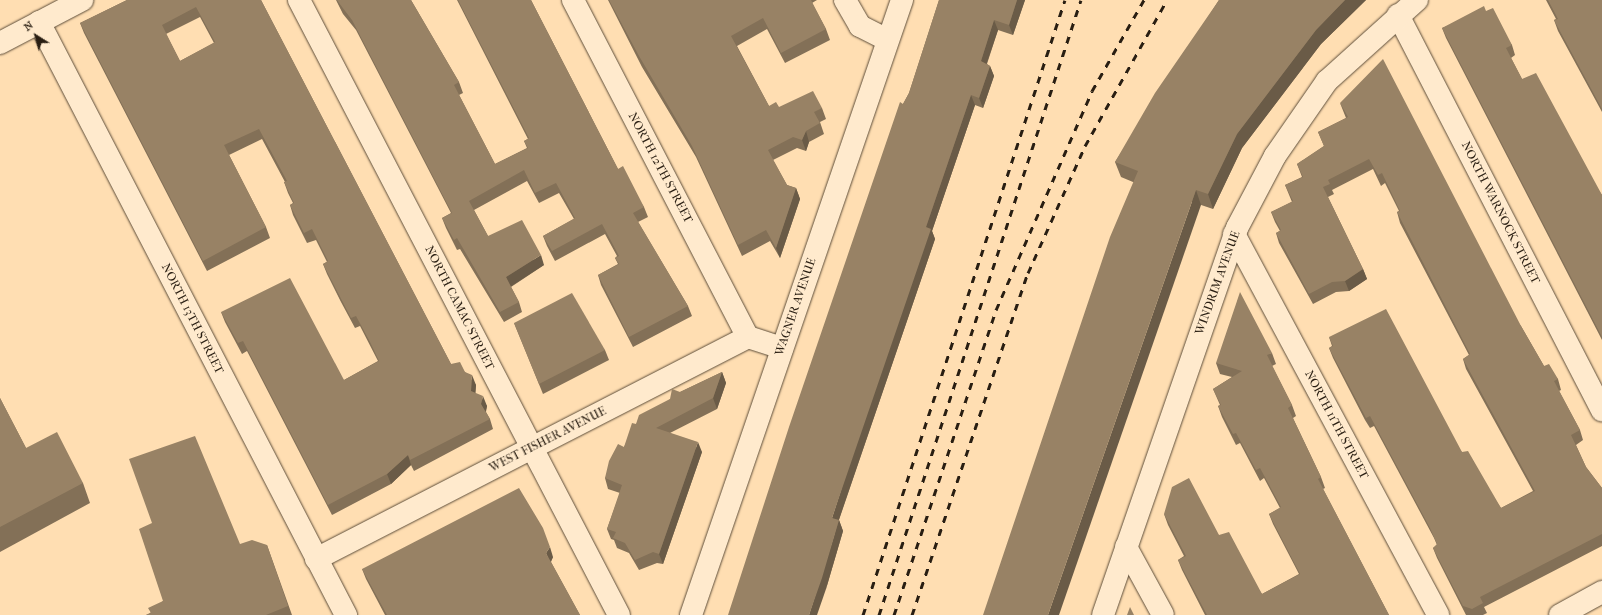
<!DOCTYPE html>
<style>
body{margin:0}
#map{position:relative;width:1602px;height:615px;overflow:hidden;background:#ffdeb2;font-family:"IM FELL French Canon",serif}
div>[style]{position:absolute}
.roads{filter:drop-shadow(0 0 1px #5e4e3a) drop-shadow(0 0 1px #5e4e3a)}
.minor>*{height:22px;margin:-11px;padding:0 11px;transform-origin:11px;border-radius:11px;background:#ffeacd}
.rail>*{height:3px;margin-top:-1.5px;transform-origin:0;background:repeating-linear-gradient(90deg,#291e12 0 7px,transparent 0 14px)}
.wall>*{inset:0;background:#837057}
.shaded-wall>*{inset:0;background:#6a5b47}
.building>*{inset:0;background:#988265}
span{translate:-50% -50%;white-space:nowrap;text-align:center;line-height:1.15;-webkit-text-stroke:3px #ffeacd;paint-order:stroke}
.street-label{font-size:12px;color:#291e12}
.north{position:absolute;left:16px;top:16px;width:40px;height:40px;-webkit-text-stroke:3px #ffeacd;paint-order:stroke;rotate:323deg;font-size:11px;font-weight:700;line-height:16px;text-align:center;color:#291e12}
.north::after{content:'';display:block;margin:auto;width:14px;height:18px;background:#291e12;clip-path:polygon(50% 0,100% 100%,50% 72%,0 100%)}
</style>
<div id="map">
<div class="roads">
<div class="minor">
<div style="left:299px;top:0;width:693px;rotate:62.51deg"></div>
<div style="left:573px;top:0;width:380px;rotate:62.6deg"></div>
<div style="left:845px;top:0;width:30px;rotate:60deg"></div>
<div style="left:860px;top:26px;width:31px;rotate:27deg"></div>
<div style="left:1398px;top:15px;width:445px;rotate:62.7deg"></div>
<div style="left:39px;top:22px;width:668px;rotate:62.63deg"></div>
<div style="left:0;top:43px;width:93px;rotate:-27.7deg"></div>
<div style="left:1234px;top:234px;width:432px;rotate:61.8deg"></div>
<div style="left:1126px;top:547px;width:77px;rotate:61.4deg"></div>
<div style="left:316px;top:559px;width:486px;rotate:-27.2deg"></div>
<div style="left:748px;top:337px;width:36px;rotate:18deg"></div>
<div style="left:691px;top:615px;width:650px;rotate:-71.06deg"></div>
<div style="left:1103px;top:615px;width:410px;rotate:-70.9deg"></div>
<div style="left:1237px;top:228px;width:81px;rotate:-62.2deg"></div>
<div style="left:1275px;top:156px;width:91px;rotate:-55.3deg"></div>
<div style="left:1327px;top:81px;width:121px;rotate:-42deg"></div>
<div style="left:1560px;top:615px;width:48px;rotate:-28.7deg"></div>
</div>
</div>
<div class="rail">
<div style="left:863px;top:615px;width:647px;rotate:-71.82deg"></div>
<div style="left:879px;top:615px;width:647px;rotate:-71.82deg"></div>
<div style="left:894px;top:615px;width:322px;rotate:-71.5deg"></div>
<div style="left:996px;top:310px;width:239px;rotate:-66.3deg"></div>
<div style="left:1092px;top:91px;width:105px;rotate:-60.3deg"></div>
<div style="left:912px;top:615px;width:361px;rotate:-71.3deg"></div>
<div style="left:1028px;top:273px;width:139px;rotate:-65.8deg"></div>
<div style="left:1085px;top:146px;width:167px;rotate:-60.7deg"></div>
</div>
<div class="wall">
<div style="clip-path:polygon(evenodd,127px 0,261px 0,451px 364px,465px 372px,476px 385px,475px 393px,487px 406px,486px 412px,490px 419px,493px 429px,414px 471px,411px 465px,391px 484px,332px 515px,247px 351px,242px 354px,225px 322px,221px 312px,344px 380px,378px 361px,360px 326px,355px 328px,341px 302px,327px 274px,323px 264px,327px 262px,316px 240px,307px 243px,293px 215px,290px 205px,293px 203px,288px 193px,284px 182px,285px 182px,262px 139px,229px 155px,266px 227px,270px 238px,207px 271px,84px 33px,80px 23px,127px 0,200px 17px,214px 43px,180px 61px,166px 34px,200px 17px)"></div>
<div style="clip-path:polygon(336px 0,411px 0,459px 82px,463px 93px,459px 95px,495px 164px,527px 148px,524px 141px,528px 139px,457px 0,531px 0,618px 169px,644px 207px,648px 217px,638px 222px,688px 306px,692px 316px,633px 347px,601px 285px,598px 275px,618px 264px,615px 258px,617px 256px,605px 234px,555px 261px,547px 246px,543px 236px,574px 219px,559px 193px,539px 203px,527px 181px,474px 210px,488px 236px,544px 265px,511px 287px,519px 302px,522px 312px,504px 322px,460px 249px,457px 250px,446px 228px,442px 218px,451px 213px,356px 30px,343px 14px)"></div>
<div style="clip-path:polygon(608px 0,817px 0,812px 3px,826px 29px,830px 40px,785px 63px,767px 29px,737px 46px,769px 106px,779px 107px,822px 108px,826px 119px,820px 122px,824px 134px,809px 142px,806px 151px,797px 148px,773px 160px,787px 185px,796px 188px,800px 199px,780px 258px,770px 241px,742px 256px,696px 157px,642px 67px)"></div>
<div style="clip-path:polygon(939px 0,1025px 0,1013px 35px,998px 30px,987px 64px,990px 66px,994px 76px,983px 108px,975px 105px,932px 231px,935px 239px,839px 520px,843px 531px,826px 589px,903px 104px,909px 93px)"></div>
<div style="clip-path:polygon(1219px 0,1366px 0,1321px 44px,1242px 148px,1213px 209px,1133px 182px,1121px 177px,1115px 162px)"></div>
<div style="clip-path:polygon(1546px 0,1602px 0,1602px 112px,1558px 31px,1554px 20px,1556px 19px)"></div>
<div style="clip-path:polygon(1486px 11px,1512px 45px,1515px 55px,1511px 58px,1522px 79px,1602px 195px,1602px 340px,1446px 38px,1442px 28px)"></div>
<div style="clip-path:polygon(1340px 103px,1521px 326px,1544px 366px,1558px 379px,1561px 390px,1559px 391px,1580px 430px,1583px 440px,1576px 445px,1586px 467px,1602px 488px,1602px 546px,1484px 607px,1487px 613px,1483px 615px,1466px 615px,1437px 558px,1433px 548px,1437px 545px,1434px 538px,1374px 426px,1370px 428px,1365px 420px,1333px 358px,1329px 348px,1332px 346px,1329px 337px,1462px 452px,1501px 508px,1533px 491px,1466px 369px,1463px 359px,1469px 355px,1400px 223px,1397px 212px,1399px 211px,1385px 183px,1381px 186px,1373px 169px,1332px 190px,1334px 194px,1328px 197px,1363px 269px,1367px 279px,1349px 291px,1336px 292px,1313px 304px,1279px 243px,1276px 233px,1280px 231px,1275px 222px,1271px 212px,1292px 202px,1285px 185px,1302px 177px,1297px 164px,1324px 146px,1318px 132px,1346px 118px)"></div>
<div style="clip-path:polygon(514px 323px,605px 350px,609px 360px,543px 394px)"></div>
<div style="clip-path:polygon(1272px 353px,1276px 364px,1272px 366px,1292px 405px,1296px 416px,1293px 418px,1321px 477px,1325px 488px,1323px 489px,1389px 615px,1205px 615px,1182px 570px,1178px 560px,1184px 556px,1168px 525px,1164px 514px,1219px 535px,1262px 594px,1299px 574px,1273px 524px,1269px 514px,1280px 508px,1264px 478px,1260px 481px,1240px 443px,1236px 445px,1222px 417px,1218px 406px,1220px 405px,1213px 389px,1232px 377px,1220px 374px,1216px 363px)"></div>
<div style="clip-path:polygon(722px 372px,726px 383px,717px 409px,670px 433px,702px 452px,663px 564px,657px 563px,639px 570px,629px 553px,617px 548px,614px 540px,611px 539px,607px 529px,620px 493px,608px 489px,605px 478px,624px 447px,636px 424px,680px 392px)"></div>
<div style="clip-path:polygon(0 398px,26px 448px,83px 483px,90px 503px,0 552px)"></div>
<div style="clip-path:polygon(240px 544px,267px 545px,292px 615px,146px 615px,150px 613px,163px 601px)"></div>
<div style="clip-path:polygon(553px 557px,551px 562px,580px 615px,385px 615px,366px 579px,362px 569px)"></div>
</div>
<div class="shaded-wall">
<div style="clip-path:polygon(1017px 0,1025px 0,1013px 35px,1009px 25px)"></div>
<div style="clip-path:polygon(1345px 0,1366px 0,1321px 44px,1242px 148px,1213px 209px,1208px 194px,1237px 134px,1316px 30px)"></div>
<div style="clip-path:polygon(994px 20px,998px 30px,984px 71px,981px 61px)"></div>
<div style="clip-path:polygon(990px 66px,994px 76px,983px 108px,979px 98px)"></div>
<div style="clip-path:polygon(971px 95px,975px 105px,932px 231px,935px 239px,836px 528px,832px 518px,926px 227px)"></div>
<div style="clip-path:polygon(806px 131px,809px 142px,806px 151px,802px 140px)"></div>
<div style="clip-path:polygon(796px 188px,800px 199px,780px 258px,776px 248px)"></div>
<div style="clip-path:polygon(1196px 190px,1201px 205px,1059px 615px,1048px 615px)"></div>
<div style="clip-path:polygon(541px 255px,544px 265px,510px 287px,506px 277px)"></div>
<div style="clip-path:polygon(1363px 269px,1367px 279px,1349px 291px,1345px 281px)"></div>
<div style="clip-path:polygon(722px 372px,726px 383px,717px 409px,713px 398px)"></div>
<div style="clip-path:polygon(472px 375px,476px 385px,475px 401px,471px 391px)"></div>
<div style="clip-path:polygon(483px 396px,487px 406px,485px 414px,481px 404px)"></div>
<div style="clip-path:polygon(698px 442px,702px 452px,663px 564px,659px 554px)"></div>
<div style="clip-path:polygon(408px 455px,411px 465px,391px 484px,387px 474px)"></div>
<div style="clip-path:polygon(839px 520px,843px 531px,826px 589px,817px 615px,809px 615px)"></div>
<div style="clip-path:polygon(550px 547px,553px 557px,550px 563px,546px 553px)"></div>
</div>
<div class="building">
<div style="clip-path:polygon(evenodd,127px 0,261px 0,451px 364px,460px 362px,465px 372px,472px 375px,471px 391px,483px 396px,481px 404px,490px 419px,410px 460px,408px 455px,387px 474px,328px 505px,243px 341px,238px 343px,221px 312px,290px 278px,344px 380px,379px 361px,370px 342px,356px 316px,351px 318px,323px 264px,328px 261px,312px 229px,304px 233px,290px 205px,294px 203px,284px 182px,287px 181px,259px 129px,224px 145px,266px 227px,203px 261px,80px 23px,127px 0,196px 7px,215px 42px,180px 61px,162px 25px,196px 7px)"></div>
<div style="clip-path:polygon(337px 0,411px 0,459px 82px,454px 85px,495px 164px,528px 148px,524px 141px,529px 138px,458px 0,531px 0,618px 169px,623px 166px,644px 207px,633px 213px,688px 306px,629px 337px,598px 275px,619px 264px,615px 258px,619px 256px,602px 224px,552px 251px,543px 236px,575px 218px,556px 183px,535px 193px,524px 170px,469px 201px,488px 236px,522px 220px,541px 255px,506px 277px,519px 302px,500px 312px,457px 238px,454px 240px,442px 218px,452px 213px,352px 20px,339px 3px)"></div>
<div style="clip-path:polygon(609px 0,811px 0,826px 29px,781px 53px,763px 18px,731px 36px,769px 106px,776px 102px,779px 107px,813px 91px,822px 108px,814px 112px,820px 123px,806px 131px,802px 140px,793px 137px,768px 150px,787px 185px,796px 188px,776px 248px,766px 230px,738px 245px,692px 146px,639px 56px)"></div>
<div style="clip-path:polygon(939px 0,1017px 0,1009px 25px,994px 20px,981px 61px,990px 66px,979px 98px,971px 95px,926px 227px,931px 229px,832px 518px,839px 520px,822px 578px,809px 615px,728px 615px,789px 427px,900px 102px,903px 104px,909px 93px)"></div>
<div style="clip-path:polygon(1219px 0,1345px 0,1316px 30px,1237px 134px,1208px 194px,1196px 190px,1048px 615px,983px 615px,1110px 237px,1138px 171px,1115px 162px,1155px 93px)"></div>
<div style="clip-path:polygon(1548px 0,1602px 0,1602px 109px,1554px 20px,1558px 19px)"></div>
<div style="clip-path:polygon(1484px 6px,1486px 11px,1493px 8px,1512px 45px,1506px 48px,1522px 79px,1536px 73px,1602px 195px,1602px 337px,1442px 28px)"></div>
<div style="clip-path:polygon(1383px 59px,1521px 326px,1544px 366px,1549px 364px,1558px 379px,1554px 381px,1580px 430px,1571px 435px,1586px 467px,1602px 488px,1602px 534px,1480px 597px,1483px 603px,1472px 609px,1463px 606px,1433px 548px,1437px 544px,1430px 528px,1370px 416px,1366px 418px,1329px 348px,1333px 346px,1329px 337px,1386px 309px,1462px 452px,1468px 451px,1501px 508px,1535px 491px,1463px 359px,1470px 354px,1397px 212px,1400px 211px,1382px 173px,1378px 175px,1369px 159px,1328px 180px,1330px 184px,1323px 187px,1363px 269px,1345px 281px,1332px 282px,1309px 294px,1276px 233px,1281px 230px,1271px 212px,1293px 201px,1285px 185px,1303px 177px,1297px 164px,1324px 146px,1318px 132px,1348px 117px,1340px 103px)"></div>
<div style="clip-path:polygon(1240px 292px,1272px 353px,1267px 355px,1292px 405px,1288px 408px,1321px 477px,1318px 479px,1389px 615px,1207px 615px,1178px 560px,1186px 556px,1164px 514px,1172px 487px,1189px 478px,1219px 535px,1229px 532px,1262px 594px,1300px 574px,1269px 514px,1281px 507px,1260px 468px,1256px 470px,1236px 433px,1233px 434px,1218px 406px,1221px 405px,1213px 389px,1242px 371px,1216px 363px)"></div>
<div style="clip-path:polygon(572px 293px,605px 350px,539px 384px,514px 323px)"></div>
<div style="clip-path:polygon(722px 372px,713px 398px,656px 428px,698px 442px,659px 554px,653px 552px,635px 560px,625px 543px,613px 538px,616px 532px,607px 529px,622px 485px,605px 478px,609px 461px,618px 444px,624px 447px,632px 423px,636px 424px,639px 415px,670px 399px,672px 389px,680px 392px)"></div>
<div style="clip-path:polygon(0 398px,26px 448px,57px 432px,83px 483px,0 527px)"></div>
<div style="clip-path:polygon(195px 436px,240px 544px,252px 540px,267px 545px,288px 606px,266px 615px,146px 615px,151px 613px,148px 608px,163px 601px,139px 529px,152px 523px,129px 459px)"></div>
<div style="clip-path:polygon(519px 488px,543px 528px,550px 547px,546px 553px,580px 615px,387px 615px,362px 569px)"></div>
<div style="clip-path:polygon(1130px 607px,1134px 615px,1127px 615px)"></div>
</div>
<div class="street-label">
<span style="left:660px;top:168px;rotate:62deg">NORTH 12TH STREET</span>
<span style="left:1500px;top:213px;rotate:63deg">NORTH WARNOCK STREET</span>
<span style="left:1218px;top:283px;rotate:-70deg">WINDRIM AVENUE</span>
<span style="left:796px;top:307px;rotate:-71deg">WAGNER AVENUE</span>
<span style="left:459px;top:308px;rotate:63deg">NORTH CAMAC STREET</span>
<span style="left:192px;top:319px;rotate:63deg">NORTH 13TH STREET</span>
<span style="left:1336px;top:425px;rotate:62deg">NORTH 11TH STREET</span>
<span style="left:548px;top:440px;rotate:-27deg">WEST FISHER AVENUE</span>
</div>
<div class="north">N</div>
</div>
